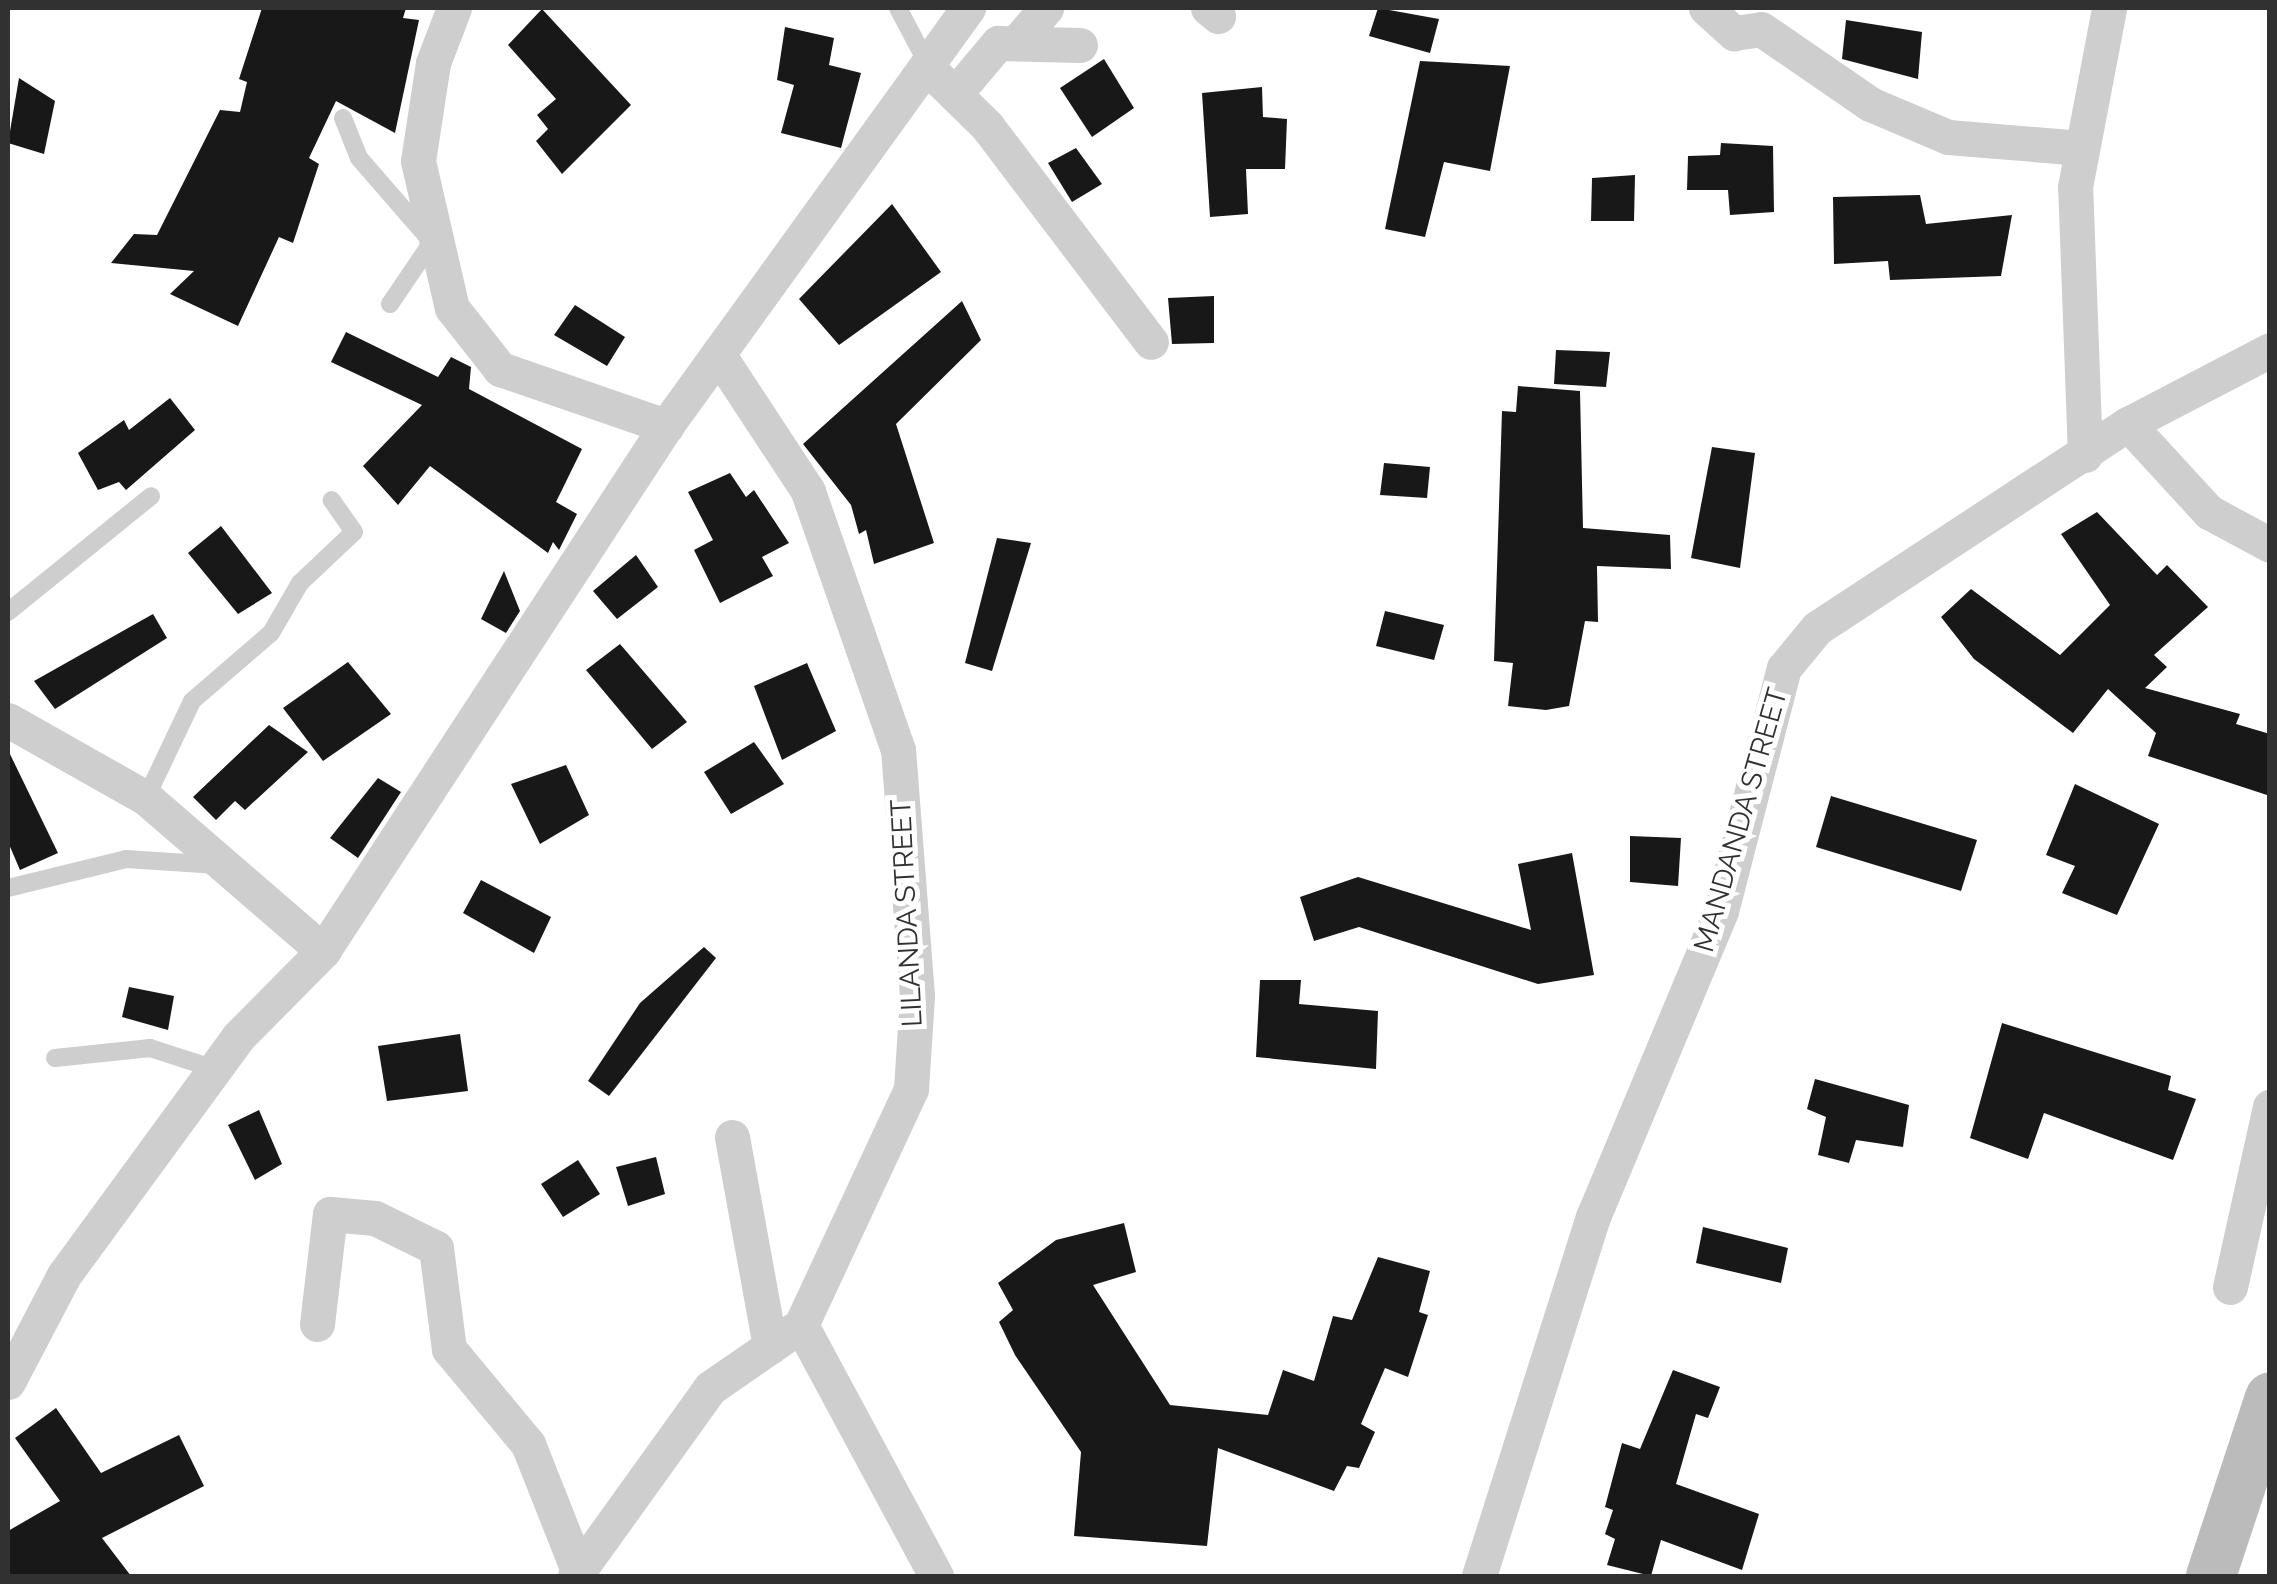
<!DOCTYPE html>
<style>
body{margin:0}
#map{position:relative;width:2277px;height:1584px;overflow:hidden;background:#fff;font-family:Raleway,sans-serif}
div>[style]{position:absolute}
.building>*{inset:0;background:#181818}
.lane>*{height:18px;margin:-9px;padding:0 9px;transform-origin:9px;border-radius:9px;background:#cecece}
.street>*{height:35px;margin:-17.5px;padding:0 17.5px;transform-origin:17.5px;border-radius:17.5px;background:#cecece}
.secondary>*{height:50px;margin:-25px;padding:0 25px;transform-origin:25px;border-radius:25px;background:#bbb}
span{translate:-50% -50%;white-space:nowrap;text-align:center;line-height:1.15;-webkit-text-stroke:10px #fff;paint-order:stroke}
.street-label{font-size:28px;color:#313131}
.frame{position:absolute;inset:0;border:10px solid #313131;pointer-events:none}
</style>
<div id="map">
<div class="building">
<div style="clip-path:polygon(262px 8px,406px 8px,403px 18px,419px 20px,395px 133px,336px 101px,309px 158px,319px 164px,293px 243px,279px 237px,238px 326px,170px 294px,194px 271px,111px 263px,134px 234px,157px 235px,220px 110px,240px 112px,247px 82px,239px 79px)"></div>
<div style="clip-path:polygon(1378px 8px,1439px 19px,1430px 53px,1369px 36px)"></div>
<div style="clip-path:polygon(542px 9px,631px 105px,562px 174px,536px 141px,548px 129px,537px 115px,556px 99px,508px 45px)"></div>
<div style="clip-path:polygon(1846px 20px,1922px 32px,1918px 79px,1842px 59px)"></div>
<div style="clip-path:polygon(785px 27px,834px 38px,829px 65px,861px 73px,841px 148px,781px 133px,794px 85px,777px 80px)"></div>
<div style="clip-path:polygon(1104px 59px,1134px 108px,1092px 137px,1060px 88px)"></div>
<div style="clip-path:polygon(1420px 61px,1510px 66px,1490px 171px,1444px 162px,1425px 237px,1385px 229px)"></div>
<div style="clip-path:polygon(19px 78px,55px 101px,44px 154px,8px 143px)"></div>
<div style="clip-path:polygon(1262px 87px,1263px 117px,1287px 119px,1285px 169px,1246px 169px,1248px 214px,1210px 217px,1202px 93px)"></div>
<div style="clip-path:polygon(1721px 143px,1773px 146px,1774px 212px,1730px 215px,1728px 190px,1687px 190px,1688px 156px,1720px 155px)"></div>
<div style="clip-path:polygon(1076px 148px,1102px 184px,1072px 202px,1048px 163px)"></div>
<div style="clip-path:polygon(1635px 175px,1634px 221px,1591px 221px,1592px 178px)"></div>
<div style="clip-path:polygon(1920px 195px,1926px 224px,2012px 215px,2001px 276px,1890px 280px,1888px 261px,1834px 264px,1833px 197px)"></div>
<div style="clip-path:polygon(892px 204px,941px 272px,839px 345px,799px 299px)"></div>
<div style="clip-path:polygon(1214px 296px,1214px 343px,1172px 344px,1168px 298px)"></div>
<div style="clip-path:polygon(962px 301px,981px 340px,896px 424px,934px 543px,874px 564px,866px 530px,859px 534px,851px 505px,803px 444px)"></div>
<div style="clip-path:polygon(575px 305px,625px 337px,607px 366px,554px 335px)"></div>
<div style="clip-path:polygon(346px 332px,438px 377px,451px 357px,471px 367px,469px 389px,582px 449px,556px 502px,577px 514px,559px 550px,553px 542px,548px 553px,430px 466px,398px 505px,363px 466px,422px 405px,331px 362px)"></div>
<div style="clip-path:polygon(1556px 350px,1610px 352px,1606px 387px,1554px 384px)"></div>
<div style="clip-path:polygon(1518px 386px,1580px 391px,1583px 528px,1670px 535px,1671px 569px,1597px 566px,1598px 622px,1585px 621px,1569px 706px,1546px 710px,1508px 706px,1513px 663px,1494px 661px,1502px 411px,1516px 412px)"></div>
<div style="clip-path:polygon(170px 398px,195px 430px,126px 490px,119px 482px,98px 490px,78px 453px,124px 420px,129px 430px)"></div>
<div style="clip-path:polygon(1712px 447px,1755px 453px,1740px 568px,1691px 558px)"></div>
<div style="clip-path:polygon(1384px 463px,1430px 467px,1427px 498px,1380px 495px)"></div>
<div style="clip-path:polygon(730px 473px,746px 497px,754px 490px,789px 543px,762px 557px,773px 576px,720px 603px,694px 550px,713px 540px,688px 492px)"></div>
<div style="clip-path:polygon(2097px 512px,2157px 575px,2167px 565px,2208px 607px,2154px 655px,2167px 667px,2145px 688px,2240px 714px,2236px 724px,2270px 734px,2270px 796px,2148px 756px,2156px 733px,2108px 689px,2073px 733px,1974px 659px,1941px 617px,1971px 589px,2060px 655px,2110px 605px,2061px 534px)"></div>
<div style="clip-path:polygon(221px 526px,272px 593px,238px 614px,188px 553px)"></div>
<div style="clip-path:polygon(997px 538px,1031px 543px,992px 671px,965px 663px)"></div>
<div style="clip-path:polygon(636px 555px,658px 587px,617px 619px,593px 591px)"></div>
<div style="clip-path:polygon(504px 571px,520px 611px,506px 633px,481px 619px)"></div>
<div style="clip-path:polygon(1385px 611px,1444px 625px,1434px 660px,1376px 646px)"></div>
<div style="clip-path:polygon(153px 614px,167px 638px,55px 709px,34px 681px)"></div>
<div style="clip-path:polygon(620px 644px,687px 722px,652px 749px,586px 670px)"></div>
<div style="clip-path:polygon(348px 662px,391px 714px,323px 761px,283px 708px)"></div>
<div style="clip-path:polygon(807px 663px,836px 731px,782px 760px,754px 686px)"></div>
<div style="clip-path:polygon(269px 725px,308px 752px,245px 810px,235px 801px,216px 820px,193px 797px)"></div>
<div style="clip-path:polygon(754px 742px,784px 784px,731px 814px,704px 772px)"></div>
<div style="clip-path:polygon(8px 750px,58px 853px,20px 870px,8px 842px)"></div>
<div style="clip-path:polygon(566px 765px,589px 815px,540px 844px,511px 784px)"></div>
<div style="clip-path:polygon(378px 778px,401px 792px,358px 858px,330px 838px)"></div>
<div style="clip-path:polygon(2075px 784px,2159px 824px,2117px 915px,2062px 893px,2075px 866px,2046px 855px)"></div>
<div style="clip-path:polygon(1831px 796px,1977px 840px,1961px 891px,1816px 847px)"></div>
<div style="clip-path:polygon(1630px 836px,1681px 838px,1678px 886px,1630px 882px)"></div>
<div style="clip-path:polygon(1572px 853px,1594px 975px,1538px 984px,1359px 927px,1314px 941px,1300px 897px,1358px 877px,1531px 930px,1518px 864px)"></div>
<div style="clip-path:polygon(481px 880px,551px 917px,534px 953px,463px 913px)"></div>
<div style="clip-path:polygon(704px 947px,716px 958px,609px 1096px,588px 1081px,640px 1003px)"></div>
<div style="clip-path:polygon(1260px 980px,1301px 980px,1299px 1004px,1378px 1011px,1376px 1069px,1256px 1057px)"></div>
<div style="clip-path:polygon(129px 987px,174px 996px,168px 1030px,122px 1017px)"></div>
<div style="clip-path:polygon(2002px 1023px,2171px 1076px,2168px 1090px,2196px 1099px,2173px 1160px,2044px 1113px,2028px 1159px,1970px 1138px)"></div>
<div style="clip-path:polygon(460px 1034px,468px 1091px,387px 1101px,378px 1046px)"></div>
<div style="clip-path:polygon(1815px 1079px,1909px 1105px,1903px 1147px,1856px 1140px,1849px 1163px,1818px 1155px,1826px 1117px,1807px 1109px)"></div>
<div style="clip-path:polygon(259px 1110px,282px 1164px,255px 1180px,228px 1125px)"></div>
<div style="clip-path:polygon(656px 1157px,665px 1194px,628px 1206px,616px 1167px)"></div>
<div style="clip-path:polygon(578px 1160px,600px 1194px,563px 1217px,541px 1184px)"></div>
<div style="clip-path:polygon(1124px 1223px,1136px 1272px,1093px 1285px,1170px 1405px,1268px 1415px,1283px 1370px,1314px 1381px,1333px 1316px,1352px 1320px,1378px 1257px,1430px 1271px,1419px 1312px,1428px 1315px,1408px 1377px,1385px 1368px,1361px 1424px,1375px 1432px,1359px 1468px,1347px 1466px,1334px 1491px,1218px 1448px,1207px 1546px,1074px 1536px,1081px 1452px,1015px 1355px,999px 1322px,1013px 1310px,998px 1283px,1056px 1240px)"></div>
<div style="clip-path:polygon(1703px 1227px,1788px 1248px,1781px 1283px,1696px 1263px)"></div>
<div style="clip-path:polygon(1673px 1370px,1720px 1387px,1708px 1418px,1696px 1414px,1676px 1484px,1759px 1514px,1742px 1570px,1661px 1540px,1651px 1576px,1607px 1565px,1615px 1539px,1605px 1534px,1613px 1510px,1605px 1507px,1622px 1443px,1640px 1449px)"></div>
<div style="clip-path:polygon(56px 1408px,101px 1473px,179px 1435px,204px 1486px,102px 1538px,131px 1576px,8px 1576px,8px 1531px,60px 1501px,15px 1438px)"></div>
</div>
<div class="lane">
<div style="left:898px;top:8px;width:64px;rotate:62.2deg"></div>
<div style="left:343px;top:118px;width:43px;rotate:68.2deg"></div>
<div style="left:359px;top:158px;width:111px;rotate:49deg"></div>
<div style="left:432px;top:242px;width:75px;rotate:124.1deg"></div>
<div style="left:8px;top:612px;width:184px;rotate:-39deg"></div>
<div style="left:146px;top:798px;width:107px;rotate:-64.6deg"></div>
<div style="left:192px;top:701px;width:104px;rotate:-40.7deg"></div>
<div style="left:271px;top:633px;width:58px;rotate:-59.9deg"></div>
<div style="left:300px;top:583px;width:74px;rotate:-43.4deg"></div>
<div style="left:354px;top:532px;width:39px;rotate:-125deg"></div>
<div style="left:8px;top:888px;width:122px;rotate:-13.8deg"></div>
<div style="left:126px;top:859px;width:92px;rotate:3.7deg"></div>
<div style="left:55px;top:1058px;width:96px;rotate:-6deg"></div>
<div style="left:150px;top:1048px;width:68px;rotate:17.9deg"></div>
</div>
<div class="street">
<div style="left:454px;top:8px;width:59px;rotate:110.9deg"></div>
<div style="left:433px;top:63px;width:99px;rotate:98.7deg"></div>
<div style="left:418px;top:161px;width:151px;rotate:77deg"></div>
<div style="left:452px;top:308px;width:78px;rotate:51.8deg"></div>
<div style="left:500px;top:369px;width:176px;rotate:19deg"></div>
<div style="left:1208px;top:8px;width:13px;rotate:39deg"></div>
<div style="left:1706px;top:8px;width:38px;rotate:42deg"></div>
<div style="left:1734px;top:33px;width:27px;rotate:-8deg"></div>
<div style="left:1761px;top:29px;width:132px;rotate:34.5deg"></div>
<div style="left:1870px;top:104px;width:85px;rotate:22.9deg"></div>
<div style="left:1948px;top:137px;width:134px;rotate:4.7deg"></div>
<div style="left:1017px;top:42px;width:45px;rotate:-49.5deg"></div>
<div style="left:930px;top:70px;width:80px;rotate:44.5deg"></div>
<div style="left:987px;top:126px;width:271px;rotate:52.8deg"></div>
<div style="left:955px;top:94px;width:67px;rotate:-49.9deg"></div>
<div style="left:998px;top:43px;width:82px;rotate:1.4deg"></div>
<div style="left:2128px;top:424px;width:120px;rotate:47.4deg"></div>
<div style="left:2209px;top:512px;width:69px;rotate:28.4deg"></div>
<div style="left:2085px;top:455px;width:268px;rotate:-92.1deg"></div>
<div style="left:2075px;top:187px;width:182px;rotate:-79.2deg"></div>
<div style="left:8px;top:720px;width:159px;rotate:29.5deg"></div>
<div style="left:146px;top:798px;width:234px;rotate:40.8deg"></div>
<div style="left:732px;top:1137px;width:213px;rotate:79.7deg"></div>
<div style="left:2230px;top:1287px;width:185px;rotate:-77.5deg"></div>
<div style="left:317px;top:1324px;width:111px;rotate:-83.3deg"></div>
<div style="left:330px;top:1214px;width:45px;rotate:5.1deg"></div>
<div style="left:375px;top:1218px;width:68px;rotate:26.2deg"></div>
<div style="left:436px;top:1248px;width:102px;rotate:82.7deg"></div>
<div style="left:449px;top:1349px;width:124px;rotate:50.3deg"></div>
<div style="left:528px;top:1444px;width:136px;rotate:68.4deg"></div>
<div style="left:801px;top:1325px;width:285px;rotate:61.7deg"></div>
<div style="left:8px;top:1382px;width:121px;rotate:-62.4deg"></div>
<div style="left:64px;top:1275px;width:296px;rotate:-53.8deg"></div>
<div style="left:239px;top:1036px;width:120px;rotate:-45.3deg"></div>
<div style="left:323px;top:951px;width:627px;rotate:-56.84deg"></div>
<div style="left:666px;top:426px;width:516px;rotate:-54.15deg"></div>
<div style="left:575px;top:1576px;width:231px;rotate:-54.3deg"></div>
<div style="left:710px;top:1388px;width:111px;rotate:-34.7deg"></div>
<div style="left:801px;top:1325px;width:260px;rotate:-65deg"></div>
<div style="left:911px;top:1089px;width:93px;rotate:-86.3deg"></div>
<div style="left:917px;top:996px;width:247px;rotate:-94.4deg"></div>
<div style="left:898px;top:750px;width:274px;rotate:-109.2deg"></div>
<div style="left:808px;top:491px;width:164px;rotate:-123.3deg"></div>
<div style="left:1479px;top:1576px;width:377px;rotate:-72.4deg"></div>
<div style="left:1593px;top:1217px;width:332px;rotate:-67.3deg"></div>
<div style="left:1721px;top:911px;width:251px;rotate:-75.5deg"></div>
<div style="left:1784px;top:668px;width:52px;rotate:-50.5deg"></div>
<div style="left:1817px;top:628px;width:372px;rotate:-33.3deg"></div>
<div style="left:2128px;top:424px;width:160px;rotate:-27.5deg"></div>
</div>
<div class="secondary">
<div style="left:2211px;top:1576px;width:188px;rotate:-71.7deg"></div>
</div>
<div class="street-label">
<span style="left:1741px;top:820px;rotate:-74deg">MANDANDA STREET</span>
<span style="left:907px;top:913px;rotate:-93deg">LILANDA STREET</span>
</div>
<div class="frame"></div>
</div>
